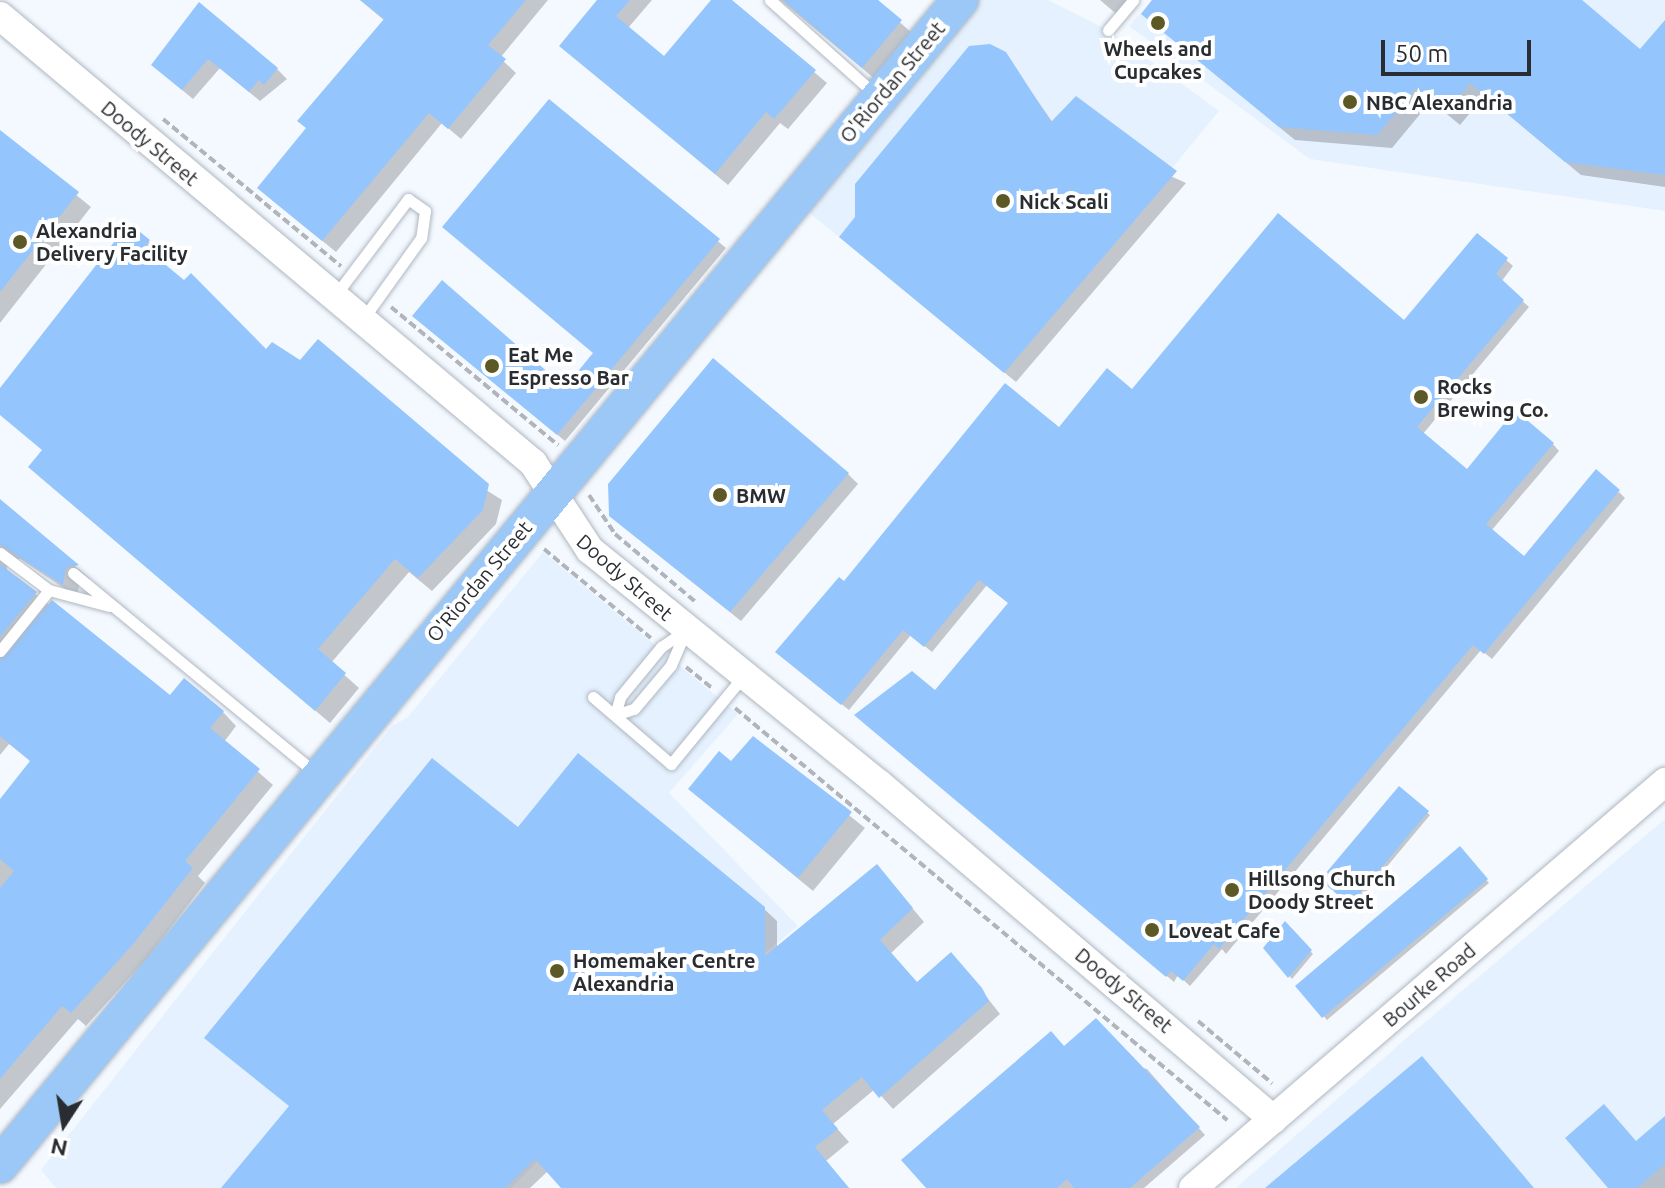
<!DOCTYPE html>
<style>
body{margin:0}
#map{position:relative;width:1665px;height:1188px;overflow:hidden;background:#f4f9ff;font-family:Ubuntu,sans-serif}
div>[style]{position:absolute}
.built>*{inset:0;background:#e5f1fe}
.shadow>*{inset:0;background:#0003}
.building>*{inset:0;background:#95c5fd}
.path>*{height:4px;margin-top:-2px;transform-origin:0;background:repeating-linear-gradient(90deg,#b1b5ba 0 8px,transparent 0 12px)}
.roads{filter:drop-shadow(0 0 2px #afb7c1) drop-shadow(0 0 2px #afb7c1)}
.service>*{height:11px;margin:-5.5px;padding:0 5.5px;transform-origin:5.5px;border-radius:5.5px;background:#fff}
.tertiary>*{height:28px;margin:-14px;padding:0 14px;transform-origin:14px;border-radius:14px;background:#fff}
.primary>*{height:36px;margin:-18px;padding:0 18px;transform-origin:18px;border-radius:18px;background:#9cc8f8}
.dots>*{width:22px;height:22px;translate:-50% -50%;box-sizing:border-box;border:4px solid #fff;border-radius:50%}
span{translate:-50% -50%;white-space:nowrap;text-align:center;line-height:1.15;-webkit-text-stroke:8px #fff;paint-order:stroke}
.poi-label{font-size:20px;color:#292c30;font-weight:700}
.left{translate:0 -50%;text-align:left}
.street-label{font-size:20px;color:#292c30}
.north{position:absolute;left:24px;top:1084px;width:80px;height:80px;-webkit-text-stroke:6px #fff;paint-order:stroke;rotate:192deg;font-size:22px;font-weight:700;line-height:32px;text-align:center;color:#292c30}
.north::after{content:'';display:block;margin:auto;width:28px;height:36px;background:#292c30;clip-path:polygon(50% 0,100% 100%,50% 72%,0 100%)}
.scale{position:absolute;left:1381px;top:40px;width:150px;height:36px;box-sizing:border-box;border:4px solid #292c30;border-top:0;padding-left:10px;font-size:24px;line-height:28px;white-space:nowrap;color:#292c30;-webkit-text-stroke:6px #fff;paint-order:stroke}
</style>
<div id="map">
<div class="built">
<div style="clip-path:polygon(960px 0,1048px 0,1108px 30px,1219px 111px,1004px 373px,794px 200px)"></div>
<div style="clip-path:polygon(1152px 0,1665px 0,1665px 211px,1310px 159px,1129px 26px)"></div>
<div style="clip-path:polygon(543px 552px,738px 714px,669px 793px,798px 926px,656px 1041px,511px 1188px,56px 1188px,41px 1170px,392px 726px,408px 717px)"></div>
<div style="clip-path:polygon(1665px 819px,1665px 1188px,1236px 1188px,1410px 1035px)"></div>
</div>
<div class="shadow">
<div style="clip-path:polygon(360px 0,548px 0,500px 58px,516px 73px,461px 139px,442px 123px,336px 252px,272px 200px,308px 129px,385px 21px)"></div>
<div style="clip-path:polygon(600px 0,652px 0,628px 28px,665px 58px,714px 0,729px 0,827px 83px,788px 129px,780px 123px,728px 185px,561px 46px)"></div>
<div style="clip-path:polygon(780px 0,875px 0,913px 34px,875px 79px)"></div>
<div style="clip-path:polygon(1100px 0,1134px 0,1120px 17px)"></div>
<div style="clip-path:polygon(1155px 0,1578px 0,1640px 52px,1665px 23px,1665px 187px,1581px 175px,1485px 95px,1460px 125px,1431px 101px,1392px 148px,1295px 140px,1158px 27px)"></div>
<div style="clip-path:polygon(199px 5px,277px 69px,287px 79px,260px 101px,220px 68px,193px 99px,164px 75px)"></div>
<div style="clip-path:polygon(1005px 54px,1053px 123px,1186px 183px,1016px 382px,852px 247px,857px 218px)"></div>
<div style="clip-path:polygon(549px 101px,726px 248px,565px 441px,422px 323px,566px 390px,595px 354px)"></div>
<div style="clip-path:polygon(0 133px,91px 207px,0 323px)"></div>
<div style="clip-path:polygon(1478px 235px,1513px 266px,1501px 282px,1529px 307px,1422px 435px,1467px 472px,1553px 444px,1559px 451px,1491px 531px,1524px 559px,1619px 492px,1625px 498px,1492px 659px,1481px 650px,1226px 954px,1222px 949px,1190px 986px,1178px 975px,1174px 982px,863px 722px,936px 693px,1010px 603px,987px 585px,932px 652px,911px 635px,849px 710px,785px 659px,845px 584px,1059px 429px,1132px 392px,1404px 323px)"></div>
<div style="clip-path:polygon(148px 241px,162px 255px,157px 261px,266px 352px,502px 500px,496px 524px,432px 591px,409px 572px,331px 663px,359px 688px,330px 723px,44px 480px,44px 451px,0 414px,0 390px)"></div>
<div style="clip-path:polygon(848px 474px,858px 484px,741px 621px,622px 526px)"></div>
<div style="clip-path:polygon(0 501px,90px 579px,80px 582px,77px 597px,20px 559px,7px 561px,7px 572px,170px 698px,223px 712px,236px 726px,224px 742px,273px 785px,198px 876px,205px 883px,148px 957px,86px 1026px,78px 1019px,0 1109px,0 800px,32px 762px,9px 744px,0 755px)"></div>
<div style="clip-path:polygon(753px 738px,865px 828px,813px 891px,705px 802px)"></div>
<div style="clip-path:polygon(1399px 789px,1430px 815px,1354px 906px,1322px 880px)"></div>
<div style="clip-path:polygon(518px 830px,763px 908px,777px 921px,777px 949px,877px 866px,924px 922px,891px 953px,918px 984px,963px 967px,1000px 1014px,893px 1109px,875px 1089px,833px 1124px,849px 1142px,826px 1161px,849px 1188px,564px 1188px,548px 1171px,530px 1188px,224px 1188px)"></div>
<div style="clip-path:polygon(1460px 849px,1489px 883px,1327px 1020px,1298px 987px)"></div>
<div style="clip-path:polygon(1285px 924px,1313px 954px,1292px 979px,1265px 948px)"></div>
<div style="clip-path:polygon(1064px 1049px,1147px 1069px,1205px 1135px,1144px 1188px,928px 1188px)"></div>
<div style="clip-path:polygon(1665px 1119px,1665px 1188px,1611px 1188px,1637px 1143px)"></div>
</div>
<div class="building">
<div style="clip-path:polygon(360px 0,526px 0,488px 45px,506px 59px,448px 129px,429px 113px,322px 241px,257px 188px,306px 128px,297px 121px,384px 19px)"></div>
<div style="clip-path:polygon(597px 0,630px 0,616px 16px,664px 56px,711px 0,732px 0,816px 70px,774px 119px,766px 112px,715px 174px,559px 46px)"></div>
<div style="clip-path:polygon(783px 0,878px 0,902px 20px,862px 68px)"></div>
<div style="clip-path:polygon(1152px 0,1582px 0,1640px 49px,1665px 20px,1665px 175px,1565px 162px,1470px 83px,1446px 113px,1416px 88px,1377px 135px,1279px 127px,1141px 14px)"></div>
<div style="clip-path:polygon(199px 2px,278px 68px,264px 85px,259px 80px,249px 92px,208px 59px,182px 90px,151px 65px)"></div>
<div style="clip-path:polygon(990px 44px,1006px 52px,1051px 122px,1076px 96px,1177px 171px,1004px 373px,839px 237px,855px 217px,855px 184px,969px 46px)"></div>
<div style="clip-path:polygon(549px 99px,720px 239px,557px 435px,412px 316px,442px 280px,565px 387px,593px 353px,442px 227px)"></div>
<div style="clip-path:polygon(0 130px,79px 192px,0 292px)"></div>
<div style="clip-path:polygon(1278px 213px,1404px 320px,1477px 233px,1508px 258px,1496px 274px,1524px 300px,1417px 427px,1467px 469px,1515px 410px,1554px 443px,1486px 524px,1524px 556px,1596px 469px,1620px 490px,1484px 654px,1473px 645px,1219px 949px,1214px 944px,1183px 981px,1171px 971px,1166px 977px,854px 715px,912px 671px,935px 690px,1008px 603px,979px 580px,924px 647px,903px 630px,841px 705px,775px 652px,839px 577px,844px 581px,1005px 383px,1059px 427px,1107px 368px,1132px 389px)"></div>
<div style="clip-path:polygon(129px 223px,150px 240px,144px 247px,184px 280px,191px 273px,266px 349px,272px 342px,300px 360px,318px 339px,489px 484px,483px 510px,418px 578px,395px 559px,318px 649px,346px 673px,315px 711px,28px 467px,42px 450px,0 415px,0 388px)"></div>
<div style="clip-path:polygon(713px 358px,849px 473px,730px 612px,609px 516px,608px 484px)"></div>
<div style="clip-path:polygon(0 499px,79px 565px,66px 568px,63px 585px,0 545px)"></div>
<div style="clip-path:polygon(0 564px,37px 592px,0 637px)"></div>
<div style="clip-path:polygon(52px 600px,170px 695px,184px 678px,224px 711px,210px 728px,260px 769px,185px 861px,193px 868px,134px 943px,71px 1013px,62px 1006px,0 1079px,0 888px,14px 871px,0 859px,0 799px,30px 761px,0 736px,0 659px)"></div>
<div style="clip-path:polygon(753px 736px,852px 812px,798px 878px,688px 789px,719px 751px,731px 761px)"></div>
<div style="clip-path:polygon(578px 753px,765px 907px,765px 956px,877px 864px,913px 908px,880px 940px,917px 982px,951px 952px,982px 988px,989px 1001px,879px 1098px,862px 1077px,822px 1110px,838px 1129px,815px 1147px,849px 1188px,561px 1188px,535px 1159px,505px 1188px,221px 1188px,289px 1106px,204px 1038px,432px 758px,518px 827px)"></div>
<div style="clip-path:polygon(1399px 786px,1429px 811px,1350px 905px,1320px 880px)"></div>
<div style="clip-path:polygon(1460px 846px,1488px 879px,1322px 1018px,1295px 986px)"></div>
<div style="clip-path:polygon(1285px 921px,1312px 950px,1288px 978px,1263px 948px)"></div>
<div style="clip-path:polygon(1096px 1018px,1200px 1127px,1130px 1188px,1074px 1188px,1067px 1179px,1057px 1188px,926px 1188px,901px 1160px,1051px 1031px,1064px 1046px)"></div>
<div style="clip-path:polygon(1422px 1056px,1534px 1188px,1265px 1188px)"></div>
<div style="clip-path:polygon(1604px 1104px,1636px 1141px,1665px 1116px,1665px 1164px,1637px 1188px,1608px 1188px,1565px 1138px)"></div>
</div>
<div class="path">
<div style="left:163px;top:119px;width:231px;rotate:39.6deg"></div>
<div style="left:391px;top:307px;width:217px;rotate:39.6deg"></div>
<div style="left:589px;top:495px;width:47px;rotate:56.3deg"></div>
<div style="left:615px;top:534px;width:107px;rotate:40.1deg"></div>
<div style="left:544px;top:549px;width:139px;rotate:39.8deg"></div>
<div style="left:686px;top:667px;width:35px;rotate:39deg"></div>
<div style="left:735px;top:708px;width:642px;rotate:39.94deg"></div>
<div style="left:1198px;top:1021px;width:97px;rotate:40deg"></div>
</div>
<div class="roads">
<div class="service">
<div style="left:770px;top:0;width:142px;rotate:41.9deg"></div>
<div style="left:1108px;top:30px;width:39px;rotate:-50deg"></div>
<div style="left:334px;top:297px;width:123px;rotate:-52.9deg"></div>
<div style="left:408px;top:199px;width:21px;rotate:35deg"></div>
<div style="left:425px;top:211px;width:27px;rotate:98deg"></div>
<div style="left:421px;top:238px;width:100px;rotate:125.6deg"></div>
<div style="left:0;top:553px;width:61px;rotate:37.1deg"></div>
<div style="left:73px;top:573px;width:316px;rotate:39.5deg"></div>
<div style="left:0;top:651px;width:78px;rotate:-51.2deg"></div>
<div style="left:49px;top:590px;width:62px;rotate:14.9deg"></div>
<div style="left:593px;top:697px;width:103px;rotate:40.7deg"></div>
<div style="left:671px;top:764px;width:115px;rotate:-50.6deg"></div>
<div style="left:615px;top:715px;width:20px;rotate:-18deg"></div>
<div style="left:634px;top:709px;width:57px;rotate:-49.9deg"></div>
<div style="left:671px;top:665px;width:38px;rotate:-67deg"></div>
<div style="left:615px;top:715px;width:19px;rotate:-74deg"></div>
<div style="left:620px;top:697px;width:65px;rotate:-50.6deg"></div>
<div style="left:661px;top:647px;width:29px;rotate:-34deg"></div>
</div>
<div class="tertiary">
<div style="left:0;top:16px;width:696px;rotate:39.98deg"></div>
<div style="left:533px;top:463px;width:104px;rotate:56.8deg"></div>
<div style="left:590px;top:550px;width:370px;rotate:39deg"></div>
<div style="left:878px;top:783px;width:519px;rotate:40.39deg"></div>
<div style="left:1193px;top:1188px;width:623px;rotate:-40.7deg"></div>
</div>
<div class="primary">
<div style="left:0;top:1165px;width:1510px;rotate:-50.51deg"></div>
</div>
</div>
<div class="dots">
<div style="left:1158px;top:23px;background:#5c5926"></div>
<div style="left:1350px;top:102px;background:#5c5926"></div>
<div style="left:1003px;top:201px;background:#5c5926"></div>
<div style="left:20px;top:242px;background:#5c5926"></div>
<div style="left:492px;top:366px;background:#5c5926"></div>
<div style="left:1421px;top:397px;background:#5c5926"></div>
<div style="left:720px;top:495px;background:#5c5926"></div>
<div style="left:1232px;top:890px;background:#5c5926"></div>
<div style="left:1152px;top:930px;background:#5c5926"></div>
<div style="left:557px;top:971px;background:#5c5926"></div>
</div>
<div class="poi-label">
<span style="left:1158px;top:60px">Wheels and<br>Cupcakes</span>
<span class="left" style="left:1366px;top:102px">NBC Alexandria</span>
<span class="left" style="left:1019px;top:201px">Nick Scali</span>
<span class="left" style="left:36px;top:242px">Alexandria<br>Delivery Facility</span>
<span class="left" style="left:508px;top:366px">Eat Me<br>Espresso Bar</span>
<span class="left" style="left:1437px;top:398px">Rocks<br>Brewing Co.</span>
<span class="left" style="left:736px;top:495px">BMW</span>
<span class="left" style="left:1248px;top:890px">Hillsong Church<br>Doody Street</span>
<span class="left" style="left:1168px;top:930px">Loveat Cafe</span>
<span class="left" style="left:573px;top:972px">Homemaker Centre<br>Alexandria</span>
</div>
<div class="street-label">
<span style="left:892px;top:82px;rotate:-50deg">O'Riordan Street</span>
<span style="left:150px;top:143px;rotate:40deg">Doody Street</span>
<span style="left:625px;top:577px;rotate:41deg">Doody Street</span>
<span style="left:479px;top:581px;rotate:-50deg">O'Riordan Street</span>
<span style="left:1429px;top:985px;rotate:-41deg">Bourke Road</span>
<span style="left:1124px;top:990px;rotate:40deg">Doody Street</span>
</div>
<div class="north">N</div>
<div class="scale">50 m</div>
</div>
